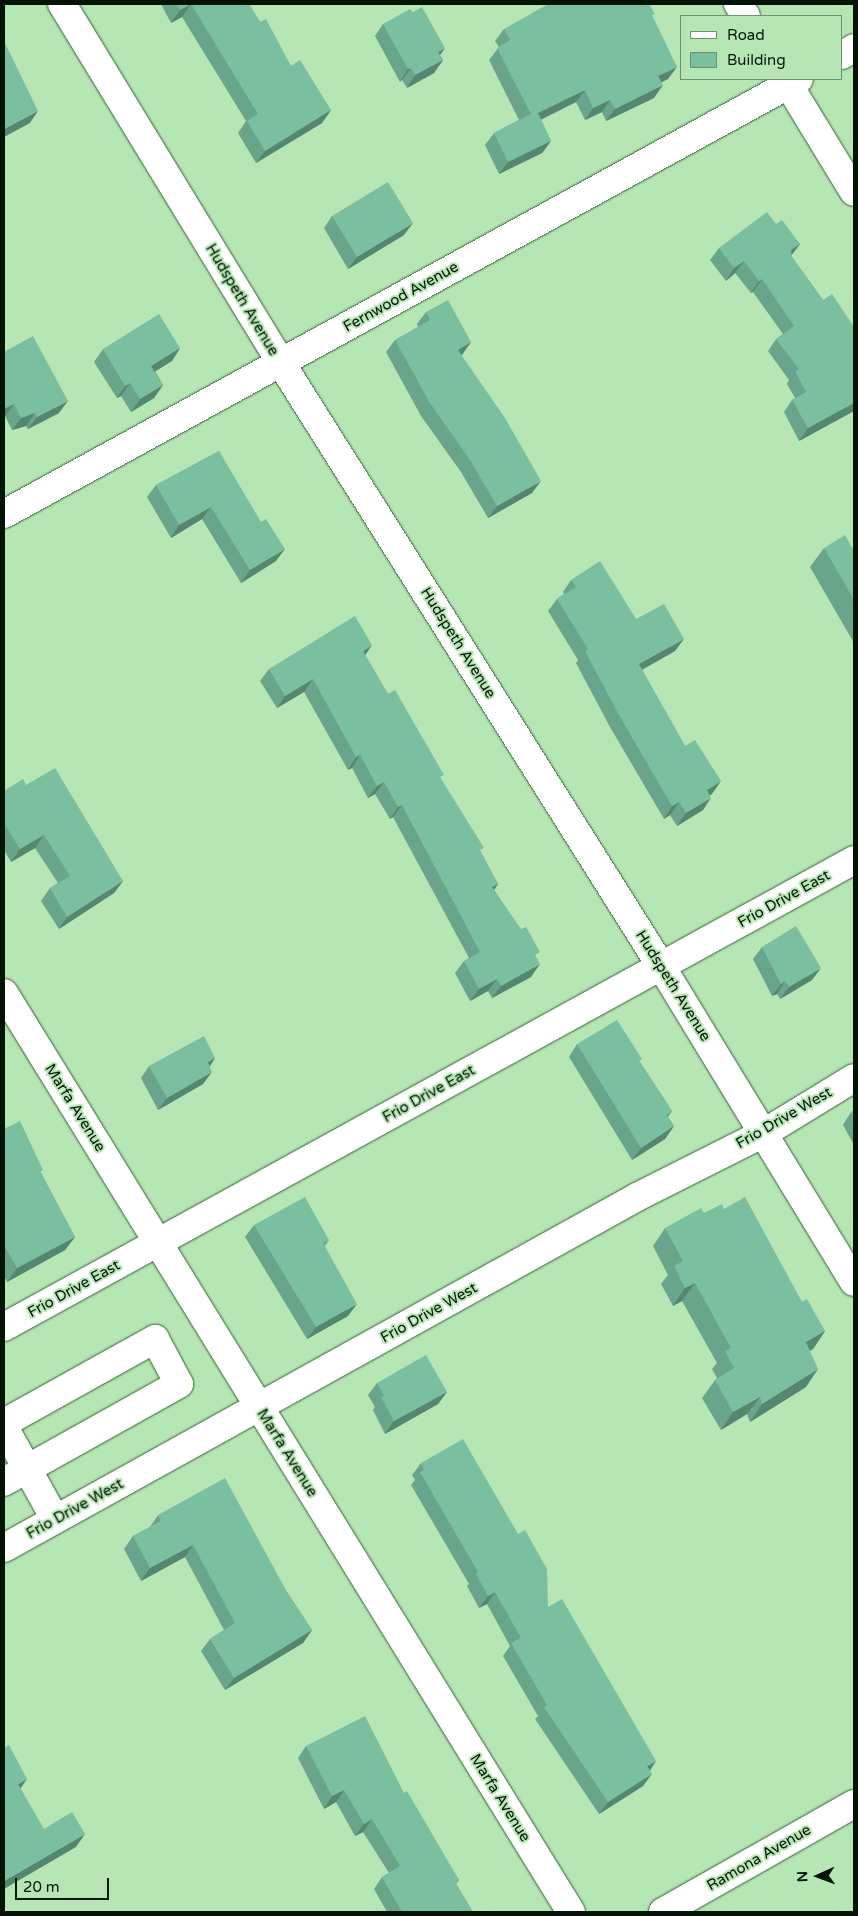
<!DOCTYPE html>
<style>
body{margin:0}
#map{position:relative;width:858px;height:1916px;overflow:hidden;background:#b6e6b4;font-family:"Varela Round",sans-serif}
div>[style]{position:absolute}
.roads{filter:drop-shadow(0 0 1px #366136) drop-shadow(0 0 1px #366136)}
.minor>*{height:28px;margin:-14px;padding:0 14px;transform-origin:14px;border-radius:14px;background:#fff}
.wall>*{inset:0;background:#69a58a}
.shaded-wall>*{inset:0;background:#558670}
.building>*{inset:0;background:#7ac0a0}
span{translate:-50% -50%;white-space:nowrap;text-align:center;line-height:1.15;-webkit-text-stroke:4px #b6e6b4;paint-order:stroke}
.street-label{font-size:15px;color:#031304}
.frame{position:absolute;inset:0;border:5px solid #031304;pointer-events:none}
.legend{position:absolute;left:680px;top:15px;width:162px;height:65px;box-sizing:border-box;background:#b6e6b4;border:1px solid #6e926e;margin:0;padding:6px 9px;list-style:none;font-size:15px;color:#031304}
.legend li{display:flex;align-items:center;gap:10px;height:25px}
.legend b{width:25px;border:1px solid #6e926e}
.north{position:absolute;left:793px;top:1851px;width:50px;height:50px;-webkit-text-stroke:4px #b6e6b4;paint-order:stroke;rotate:268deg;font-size:14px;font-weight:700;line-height:20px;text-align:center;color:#031304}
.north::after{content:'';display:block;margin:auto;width:18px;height:22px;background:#031304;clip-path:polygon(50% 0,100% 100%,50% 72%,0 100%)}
.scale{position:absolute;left:15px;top:1878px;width:94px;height:22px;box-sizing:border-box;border:2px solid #031304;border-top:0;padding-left:6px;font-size:15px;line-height:18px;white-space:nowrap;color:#031304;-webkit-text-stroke:4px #b6e6b4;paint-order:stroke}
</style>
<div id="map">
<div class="roads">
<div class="minor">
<div style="left:62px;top:4px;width:421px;rotate:58.6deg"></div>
<div style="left:281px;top:363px;width:713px;rotate:57.78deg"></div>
<div style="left:661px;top:966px;width:370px;rotate:58.6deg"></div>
<div style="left:738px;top:4px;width:14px;rotate:56deg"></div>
<div style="left:842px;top:55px;width:14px;rotate:-30deg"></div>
<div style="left:785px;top:79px;width:132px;rotate:58.6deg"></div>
<div style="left:4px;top:514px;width:906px;rotate:-28.69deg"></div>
<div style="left:4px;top:993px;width:1080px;rotate:58.33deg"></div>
<div style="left:4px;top:1327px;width:970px;rotate:-28.78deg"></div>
<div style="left:4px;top:1423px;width:173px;rotate:-29.1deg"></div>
<div style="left:155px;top:1339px;width:51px;rotate:61.9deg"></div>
<div style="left:179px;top:1384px;width:201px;rotate:150.8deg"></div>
<div style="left:4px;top:1427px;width:105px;rotate:61deg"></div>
<div style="left:4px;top:1548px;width:724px;rotate:-29.01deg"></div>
<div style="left:637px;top:1197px;width:142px;rotate:-26.7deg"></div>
<div style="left:764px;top:1133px;width:105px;rotate:-31.4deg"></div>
<div style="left:663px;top:1912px;width:219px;rotate:-29.5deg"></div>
</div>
</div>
<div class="wall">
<div style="clip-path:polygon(161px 4px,249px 4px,260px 22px,291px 66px,331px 110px,322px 123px,256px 163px,238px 133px,246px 121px,182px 17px,171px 23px)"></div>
<div style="clip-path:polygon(653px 17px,668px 79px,661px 82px,654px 98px,606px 121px,602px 112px,585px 120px,576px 102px,541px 120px,551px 141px,542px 153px,499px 174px,485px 145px,494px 133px,519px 120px,489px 60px,499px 47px,495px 41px,504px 29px)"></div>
<div style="clip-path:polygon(383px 24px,440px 55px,443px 60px,434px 73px,407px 88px,402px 80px,400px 82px,375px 36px)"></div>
<div style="clip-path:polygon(332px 216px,404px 235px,348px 269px,324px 228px)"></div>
<div style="clip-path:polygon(776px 224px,800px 244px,791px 255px,792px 257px,823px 300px,854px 327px,854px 411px,799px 441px,784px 412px,792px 400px,795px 398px,787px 384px,789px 380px,768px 351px,776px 339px,783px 334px,753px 292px,751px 293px,735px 273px,726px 281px,710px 260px,719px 248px)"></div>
<div style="clip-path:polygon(426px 312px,471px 342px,461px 355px,532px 493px,488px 518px,461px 472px,421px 416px,386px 352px,395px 340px,418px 327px,417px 324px)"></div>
<div style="clip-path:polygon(180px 348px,172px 361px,155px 371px,163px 385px,154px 398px,131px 412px,121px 396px,117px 398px,94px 362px,103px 349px)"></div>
<div style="clip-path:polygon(4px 352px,59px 413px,28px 429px,26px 426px,12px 430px,5px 416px,4px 417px)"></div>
<div style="clip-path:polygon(219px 451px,276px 561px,241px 583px,202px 519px,171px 538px,147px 497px,156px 485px)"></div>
<div style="clip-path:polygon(824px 548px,854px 551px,854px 643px,810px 567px)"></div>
<div style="clip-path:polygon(571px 580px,636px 619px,675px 651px,642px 670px,712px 794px,710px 795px,703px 810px,677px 826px,670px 815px,664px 819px,610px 727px,576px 663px,578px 660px,548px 611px,557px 599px,564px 594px,563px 592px)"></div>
<div style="clip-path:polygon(365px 655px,388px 694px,441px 779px,498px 884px,494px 890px,536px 957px,531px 977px,492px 998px,488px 991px,470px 1001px,455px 973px,464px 961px,469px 958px,393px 817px,390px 819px,375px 794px,368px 798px,352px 768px,348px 770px,304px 692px,277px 708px,260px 681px,269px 669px)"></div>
<div style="clip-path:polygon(26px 785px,123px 881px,114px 893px,59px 929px,41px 901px,50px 888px,58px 883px,35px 848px,11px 862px,4px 850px,4px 791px)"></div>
<div style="clip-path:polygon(762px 947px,812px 980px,780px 999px,777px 994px,772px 996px,753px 959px)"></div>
<div style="clip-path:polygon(577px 1044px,640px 1062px,672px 1111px,668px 1117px,674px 1126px,665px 1139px,632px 1160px,569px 1057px)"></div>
<div style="clip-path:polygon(215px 1058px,209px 1066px,203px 1084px,158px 1110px,141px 1078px,149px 1066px)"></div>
<div style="clip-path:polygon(854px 1110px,854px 1145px,843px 1125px,851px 1112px)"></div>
<div style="clip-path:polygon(4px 1129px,41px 1173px,75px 1237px,65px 1250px,7px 1282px,4px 1276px)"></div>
<div style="clip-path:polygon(724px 1209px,802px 1302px,825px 1331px,813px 1349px,810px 1351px,806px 1387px,750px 1422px,747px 1414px,721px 1430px,702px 1398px,715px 1380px,717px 1378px,712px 1369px,717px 1363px,682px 1301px,673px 1306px,661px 1284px,668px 1275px,653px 1246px,665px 1228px,704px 1213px)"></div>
<div style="clip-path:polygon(254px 1225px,329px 1240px,325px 1246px,348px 1316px,307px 1339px,245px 1237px)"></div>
<div style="clip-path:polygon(377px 1383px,447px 1392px,438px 1404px,385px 1434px,373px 1410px,375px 1407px,368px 1395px)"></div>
<div style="clip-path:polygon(421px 1463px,548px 1607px,650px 1771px,643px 1786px,599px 1814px,535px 1719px,538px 1716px,503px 1656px,510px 1646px,487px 1604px,479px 1608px,467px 1586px,469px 1584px,411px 1485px,415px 1480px,412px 1475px)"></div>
<div style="clip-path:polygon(158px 1515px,287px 1592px,312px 1630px,303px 1643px,225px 1690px,201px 1651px,210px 1639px,224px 1630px,185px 1557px,141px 1581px,124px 1549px,133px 1536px,150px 1527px)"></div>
<div style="clip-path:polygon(306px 1746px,404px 1793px,459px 1880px,456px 1884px,473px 1912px,387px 1912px,374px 1889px,382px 1877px,389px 1873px,363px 1832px,355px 1836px,336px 1802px,324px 1809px,298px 1758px)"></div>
</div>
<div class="shaded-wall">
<div style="clip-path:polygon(191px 4px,182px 17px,171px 23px,180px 10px)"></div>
<div style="clip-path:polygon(445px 48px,436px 61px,438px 52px)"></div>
<div style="clip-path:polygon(443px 60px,434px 73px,407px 88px,415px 75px)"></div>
<div style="clip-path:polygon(677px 67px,668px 79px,650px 88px,658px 76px)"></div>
<div style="clip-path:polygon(411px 68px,402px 80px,400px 82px,408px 69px)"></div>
<div style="clip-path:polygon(663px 85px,654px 98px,606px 121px,615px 109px)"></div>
<div style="clip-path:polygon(585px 90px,576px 102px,529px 125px,538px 113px)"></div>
<div style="clip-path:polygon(610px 100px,602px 112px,585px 120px,593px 108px)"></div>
<div style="clip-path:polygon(331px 110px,322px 123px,256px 163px,265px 151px)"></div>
<div style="clip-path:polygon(38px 111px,30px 123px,4px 137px,4px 129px)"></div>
<div style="clip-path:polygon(551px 141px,542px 153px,499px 174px,508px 162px)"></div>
<div style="clip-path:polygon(413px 223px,404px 235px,348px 269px,357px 257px)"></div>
<div style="clip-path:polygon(800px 244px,791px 256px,791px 250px)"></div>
<div style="clip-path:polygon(744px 261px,735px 273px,726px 281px,734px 268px)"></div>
<div style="clip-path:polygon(762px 279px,753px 292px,751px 293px,759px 281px)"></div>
<div style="clip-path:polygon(471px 342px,462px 355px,449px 362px,458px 350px)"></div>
<div style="clip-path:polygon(180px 348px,172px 361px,143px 379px,151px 366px)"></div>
<div style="clip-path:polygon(130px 383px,121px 396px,117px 398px,125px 386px)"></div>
<div style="clip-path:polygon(163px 385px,154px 398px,131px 412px,140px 399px)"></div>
<div style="clip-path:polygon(68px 401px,59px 413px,28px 429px,37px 417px)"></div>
<div style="clip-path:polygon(854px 403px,854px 411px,799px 441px,808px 428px)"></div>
<div style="clip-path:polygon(14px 404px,5px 416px,4px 417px,4px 409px)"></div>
<div style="clip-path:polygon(35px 413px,26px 426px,12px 430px,21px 418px)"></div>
<div style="clip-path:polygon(541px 481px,532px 493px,488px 518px,497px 506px)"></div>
<div style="clip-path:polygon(211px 507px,202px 519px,171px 538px,179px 525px)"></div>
<div style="clip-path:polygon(285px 549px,276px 561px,241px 583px,250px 570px)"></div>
<div style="clip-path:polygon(684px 639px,675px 651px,630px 676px,639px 664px)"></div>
<div style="clip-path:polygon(372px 645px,364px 657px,363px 651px)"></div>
<div style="clip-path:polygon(313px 679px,304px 692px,277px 708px,285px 696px)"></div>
<div style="clip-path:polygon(360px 755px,352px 768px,348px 770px,356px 757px)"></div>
<div style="clip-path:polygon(721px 781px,712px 794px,698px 802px,707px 790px)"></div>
<div style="clip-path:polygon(384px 782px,375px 794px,368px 798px,377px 786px)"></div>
<div style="clip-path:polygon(711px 798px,703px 810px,677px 826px,686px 813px)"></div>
<div style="clip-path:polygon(679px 802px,670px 815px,664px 819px,672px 806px)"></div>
<div style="clip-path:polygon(402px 805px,393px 817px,390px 819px,398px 807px)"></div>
<div style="clip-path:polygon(44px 835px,35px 848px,11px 862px,20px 849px)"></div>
<div style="clip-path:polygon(123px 881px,114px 893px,59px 929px,67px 917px)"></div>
<div style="clip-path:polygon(498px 884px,490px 896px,492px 887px)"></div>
<div style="clip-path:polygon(540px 964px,531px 977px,492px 998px,501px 986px)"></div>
<div style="clip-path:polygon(821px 968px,812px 980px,780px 999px,789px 987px)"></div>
<div style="clip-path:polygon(497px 979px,488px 991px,470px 1001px,479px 989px)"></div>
<div style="clip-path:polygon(785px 981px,777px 994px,772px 996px,781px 984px)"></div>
<div style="clip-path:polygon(215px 1058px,207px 1071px,208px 1062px)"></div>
<div style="clip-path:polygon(212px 1072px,203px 1084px,158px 1110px,167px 1098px)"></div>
<div style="clip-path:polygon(674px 1126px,665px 1139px,632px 1160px,641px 1148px)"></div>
<div style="clip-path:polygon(75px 1237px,65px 1250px,7px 1282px,17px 1268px)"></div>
<div style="clip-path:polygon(695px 1283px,682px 1301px,673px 1306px,685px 1288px)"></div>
<div style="clip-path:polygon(357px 1304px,348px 1316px,307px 1339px,316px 1327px)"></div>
<div style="clip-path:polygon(825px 1331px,813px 1349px,794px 1360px,806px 1342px)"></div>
<div style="clip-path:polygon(818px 1369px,806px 1387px,750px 1422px,762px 1404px)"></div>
<div style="clip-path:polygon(447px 1392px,438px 1404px,385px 1434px,394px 1421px)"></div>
<div style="clip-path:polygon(760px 1397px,747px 1414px,721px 1430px,733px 1412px)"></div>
<div style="clip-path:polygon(193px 1545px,185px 1557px,141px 1581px,150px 1568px)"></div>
<div style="clip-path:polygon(495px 1592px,487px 1604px,479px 1608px,488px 1596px)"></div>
<div style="clip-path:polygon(312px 1630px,303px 1643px,225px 1690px,234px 1678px)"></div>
<div style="clip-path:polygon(656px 1761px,648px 1774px,647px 1766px)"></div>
<div style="clip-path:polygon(652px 1774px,643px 1786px,599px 1814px,608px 1802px)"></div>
<div style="clip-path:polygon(27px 1779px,18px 1792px,18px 1784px)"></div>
<div style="clip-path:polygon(344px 1790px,336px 1802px,324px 1809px,332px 1796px)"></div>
<div style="clip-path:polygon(372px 1819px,363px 1832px,355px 1836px,364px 1824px)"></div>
<div style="clip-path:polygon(85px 1834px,76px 1847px,4px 1889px,4px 1881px)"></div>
</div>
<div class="building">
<div style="clip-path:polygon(176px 4px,249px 4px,260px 22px,266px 19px,291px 66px,300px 60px,331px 110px,265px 151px,247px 121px,258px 114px,191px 4px,180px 10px)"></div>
<div style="clip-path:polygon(548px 4px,649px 4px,655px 14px,652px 15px,677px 67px,658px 76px,663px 85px,615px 109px,610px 100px,593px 108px,585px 90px,538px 113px,551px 141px,508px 162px,494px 133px,531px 114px,497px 48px,510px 40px,504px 29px)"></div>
<div style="clip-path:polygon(422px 7px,445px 48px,438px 52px,443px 60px,415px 75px,411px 68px,408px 69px,383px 24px,410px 9px,413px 12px)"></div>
<div style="clip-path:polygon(4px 41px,38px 111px,4px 129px)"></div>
<div style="clip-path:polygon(388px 182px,413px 223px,357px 257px,332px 216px)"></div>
<div style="clip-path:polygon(767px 212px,776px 224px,782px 220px,800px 244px,791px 250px,792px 257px,823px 300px,832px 294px,854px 327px,854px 403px,808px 428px,792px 400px,806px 392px,795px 371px,799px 369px,776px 339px,794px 326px,762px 279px,759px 281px,744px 261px,734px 268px,719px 248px)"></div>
<div style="clip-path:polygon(448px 300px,471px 342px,458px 350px,505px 418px,541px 481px,497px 506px,470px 460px,430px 403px,395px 340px,430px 320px,426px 312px)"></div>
<div style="clip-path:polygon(159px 314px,180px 348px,151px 366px,163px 385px,140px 399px,130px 383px,125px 386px,103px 349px)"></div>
<div style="clip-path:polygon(33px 336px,68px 401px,37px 417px,35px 413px,21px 418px,14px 404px,4px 409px,4px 352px)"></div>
<div style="clip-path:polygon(219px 451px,261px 522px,266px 519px,285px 549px,250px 570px,211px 507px,179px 525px,156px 485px)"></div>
<div style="clip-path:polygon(845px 535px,854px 551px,854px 600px,824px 548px)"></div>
<div style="clip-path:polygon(600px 561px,636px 619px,664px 604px,684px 639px,639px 664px,685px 746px,695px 740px,721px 781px,707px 790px,711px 798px,686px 813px,679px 802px,672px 806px,619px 715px,585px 651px,588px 649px,557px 599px,576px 587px,571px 580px)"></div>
<div style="clip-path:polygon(355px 616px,372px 645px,363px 651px,388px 694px,395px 690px,444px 775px,440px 777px,484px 848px,480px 850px,498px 884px,492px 887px,521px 929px,526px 927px,540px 952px,535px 955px,540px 964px,501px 986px,497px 979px,479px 989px,464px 961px,480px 952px,402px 805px,398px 807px,384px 782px,377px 786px,360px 755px,356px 757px,313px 679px,285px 696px,269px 669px)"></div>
<div style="clip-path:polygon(55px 768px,123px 881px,67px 917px,50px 888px,70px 876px,44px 835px,20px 849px,4px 823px,4px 791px,23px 779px,26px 785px)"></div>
<div style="clip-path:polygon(796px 926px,821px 968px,789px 987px,785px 981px,781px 984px,762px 947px)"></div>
<div style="clip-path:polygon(617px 1020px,642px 1059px,639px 1061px,672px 1111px,666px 1115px,674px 1126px,641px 1148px,577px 1044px)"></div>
<div style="clip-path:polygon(204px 1036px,215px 1058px,208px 1062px,212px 1072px,167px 1098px,149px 1066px)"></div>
<div style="clip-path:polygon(854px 1110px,854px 1117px,851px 1112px)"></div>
<div style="clip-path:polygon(20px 1121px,43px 1170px,40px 1172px,75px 1237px,17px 1268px,5px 1247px,4px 1247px,4px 1129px)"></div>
<div style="clip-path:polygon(305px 1197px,329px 1240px,323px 1243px,357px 1304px,316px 1327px,254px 1225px)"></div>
<div style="clip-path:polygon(745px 1197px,802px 1302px,807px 1299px,825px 1331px,806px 1342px,818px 1369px,762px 1404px,760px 1397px,733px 1412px,715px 1380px,734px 1368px,725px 1351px,731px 1348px,695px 1283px,685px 1288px,674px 1266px,683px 1261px,665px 1228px,701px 1208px,704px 1213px,722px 1204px,724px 1209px)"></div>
<div style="clip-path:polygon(426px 1355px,447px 1392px,394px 1421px,381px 1397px,384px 1396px,377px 1383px)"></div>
<div style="clip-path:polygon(463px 1439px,518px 1534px,525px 1530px,547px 1569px,548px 1607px,562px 1599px,656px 1761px,647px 1766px,652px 1774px,608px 1802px,544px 1707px,547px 1705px,511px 1643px,521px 1638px,495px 1592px,488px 1596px,476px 1574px,478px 1572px,420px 1472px,424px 1470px,421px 1463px)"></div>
<div style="clip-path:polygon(225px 1478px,287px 1592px,312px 1630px,234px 1678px,210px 1639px,235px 1623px,193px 1545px,150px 1568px,133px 1536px,161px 1521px,158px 1515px)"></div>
<div style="clip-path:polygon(365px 1716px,404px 1793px,407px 1791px,459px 1880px,455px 1882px,473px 1912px,402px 1912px,382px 1877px,400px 1866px,372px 1819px,364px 1824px,344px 1790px,332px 1796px,306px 1746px)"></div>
<div style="clip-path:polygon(9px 1745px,27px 1779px,18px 1784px,44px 1829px,72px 1812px,85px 1834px,4px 1881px,4px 1748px)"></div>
</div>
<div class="street-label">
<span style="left:401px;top:297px;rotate:-29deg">Fernwood Avenue</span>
<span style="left:242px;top:300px;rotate:59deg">Hudspeth Avenue</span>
<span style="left:458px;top:643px;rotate:58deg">Hudspeth Avenue</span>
<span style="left:784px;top:899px;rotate:-29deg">Frio Drive East</span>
<span style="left:673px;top:986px;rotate:58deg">Hudspeth Avenue</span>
<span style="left:429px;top:1094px;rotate:-29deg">Frio Drive East</span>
<span style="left:75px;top:1108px;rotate:58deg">Marfa Avenue</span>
<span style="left:784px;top:1118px;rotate:-30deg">Frio Drive West</span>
<span style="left:74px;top:1289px;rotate:-29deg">Frio Drive East</span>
<span style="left:429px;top:1313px;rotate:-29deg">Frio Drive West</span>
<span style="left:287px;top:1453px;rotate:58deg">Marfa Avenue</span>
<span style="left:75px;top:1509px;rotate:-29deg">Frio Drive West</span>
<span style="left:500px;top:1798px;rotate:58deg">Marfa Avenue</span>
<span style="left:759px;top:1858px;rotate:-30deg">Ramona Avenue</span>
</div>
<div class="frame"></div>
<ul class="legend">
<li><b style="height:6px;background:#fff"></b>Road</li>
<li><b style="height:14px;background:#7ac0a0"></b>Building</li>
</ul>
<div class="north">N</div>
<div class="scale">20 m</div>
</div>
